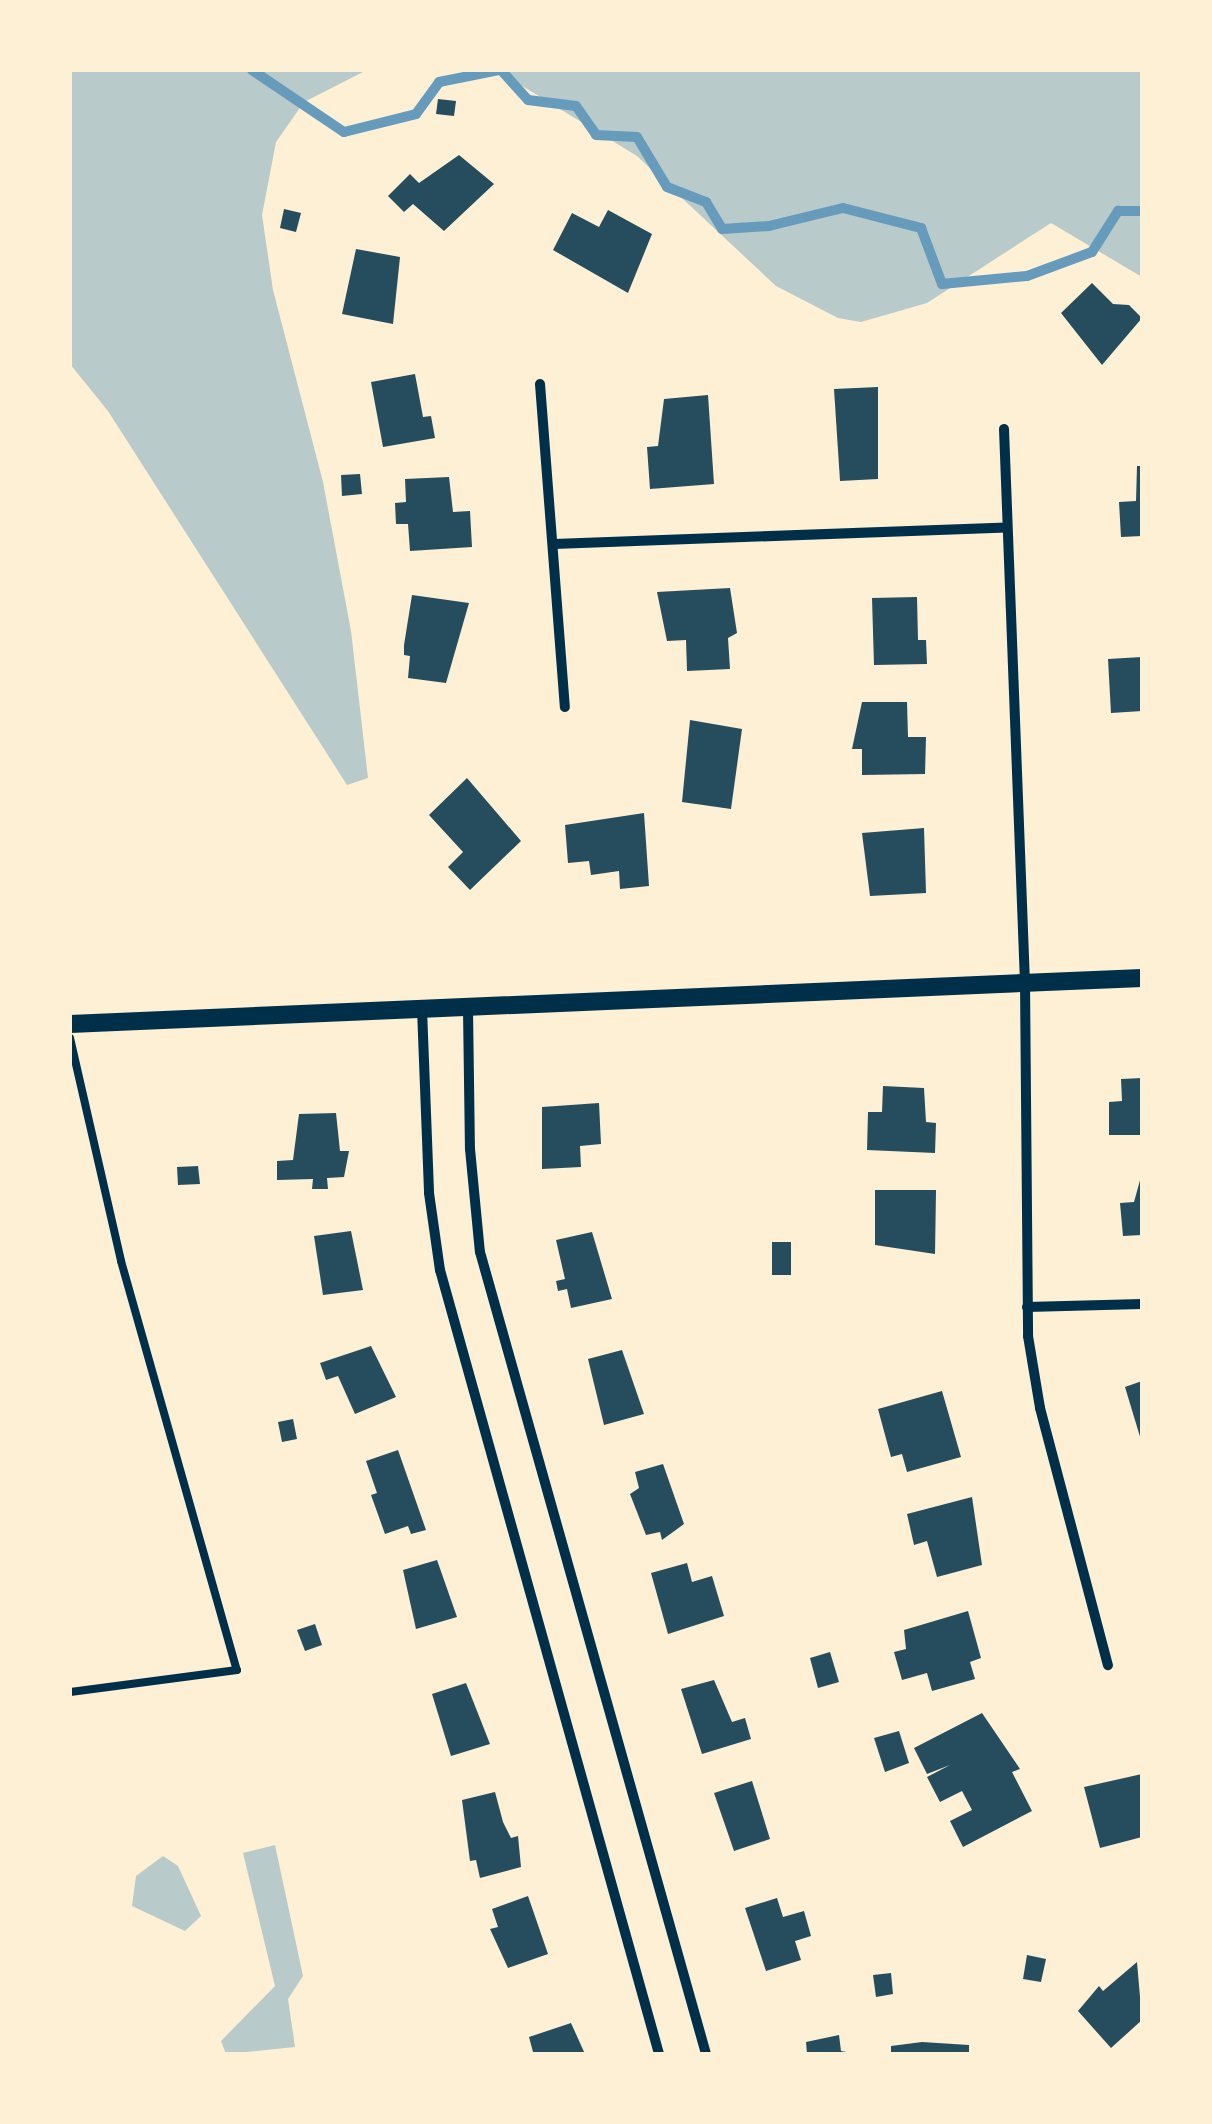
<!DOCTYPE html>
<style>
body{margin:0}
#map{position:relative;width:1212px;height:2124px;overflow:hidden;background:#fdf0d5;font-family:Cabin,sans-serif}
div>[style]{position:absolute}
.green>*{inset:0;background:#b9caca}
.stream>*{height:10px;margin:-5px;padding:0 5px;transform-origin:5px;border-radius:5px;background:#669bbc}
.building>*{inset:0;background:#264d5e}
.service>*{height:8px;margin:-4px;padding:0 4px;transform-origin:4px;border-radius:4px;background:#003049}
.minor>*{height:10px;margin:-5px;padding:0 5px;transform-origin:5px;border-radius:5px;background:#003049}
.tertiary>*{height:18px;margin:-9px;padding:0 9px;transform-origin:9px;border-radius:9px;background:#003049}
span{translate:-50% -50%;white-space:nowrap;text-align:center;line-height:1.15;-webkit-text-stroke:8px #fdf0d5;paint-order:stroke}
.frame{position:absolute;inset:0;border:72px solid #fdf0d5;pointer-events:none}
</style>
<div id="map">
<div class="green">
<div style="clip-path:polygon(70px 70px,367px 70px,304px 102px,276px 142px,262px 215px,273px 290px,323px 482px,351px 631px,368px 778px,347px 785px,108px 411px,70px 364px)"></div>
<div style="clip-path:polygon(496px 70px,1142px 70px,1142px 277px,1051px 223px,927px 303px,861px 322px,838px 318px,776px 286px,637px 156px)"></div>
<div style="clip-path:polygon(275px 1845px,303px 1976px,288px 1999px,295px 2047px,226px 2054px,221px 2041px,275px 1986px,243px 1853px)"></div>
<div style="clip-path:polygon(163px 1856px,178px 1866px,201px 1916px,185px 1931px,132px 1906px,136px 1876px)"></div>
</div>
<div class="stream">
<div style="left:252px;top:70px;width:111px;rotate:34deg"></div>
<div style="left:344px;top:132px;width:74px;rotate:-14deg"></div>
<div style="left:416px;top:114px;width:39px;rotate:-54deg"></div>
<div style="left:439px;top:82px;width:61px;rotate:-11.3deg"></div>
<div style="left:501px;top:70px;width:40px;rotate:48deg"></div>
<div style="left:528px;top:100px;width:48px;rotate:7.1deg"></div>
<div style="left:576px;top:106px;width:35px;rotate:55deg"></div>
<div style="left:596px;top:135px;width:41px;rotate:2.8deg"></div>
<div style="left:637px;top:137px;width:58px;rotate:59deg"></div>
<div style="left:667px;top:187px;width:42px;rotate:21deg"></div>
<div style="left:706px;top:202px;width:31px;rotate:59deg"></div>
<div style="left:722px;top:229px;width:47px;rotate:-3.7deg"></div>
<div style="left:769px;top:226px;width:76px;rotate:-13.7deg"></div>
<div style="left:843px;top:208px;width:81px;rotate:14.4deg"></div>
<div style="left:921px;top:228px;width:60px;rotate:69.4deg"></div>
<div style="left:942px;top:284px;width:85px;rotate:-5.4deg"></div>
<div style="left:1027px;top:276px;width:69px;rotate:-20.3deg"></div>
<div style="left:1092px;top:252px;width:49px;rotate:-57.6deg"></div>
<div style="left:1118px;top:211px;width:24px"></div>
</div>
<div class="building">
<div style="clip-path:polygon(438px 99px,456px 101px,454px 116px,436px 114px)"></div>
<div style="clip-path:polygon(459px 155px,494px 184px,444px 231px,413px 204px,404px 212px,388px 196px,410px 174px,419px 183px)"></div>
<div style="clip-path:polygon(284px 209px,301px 213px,296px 232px,280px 228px)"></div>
<div style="clip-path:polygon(608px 210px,652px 234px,628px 293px,553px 250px,572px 213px,599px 227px)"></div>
<div style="clip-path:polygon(356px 249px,400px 257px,393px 324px,342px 314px)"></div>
<div style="clip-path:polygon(1092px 283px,1113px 304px,1129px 305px,1142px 318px,1102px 365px,1061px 313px)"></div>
<div style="clip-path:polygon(415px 374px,423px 417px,431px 416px,435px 438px,383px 447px,371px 382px)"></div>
<div style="clip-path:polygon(878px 387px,878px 479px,840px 481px,834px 389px)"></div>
<div style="clip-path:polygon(708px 395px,714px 484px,650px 489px,647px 447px,658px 446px,664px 399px)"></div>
<div style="clip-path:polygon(1137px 466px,1142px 466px,1142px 536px,1121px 537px,1119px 502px,1136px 501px)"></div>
<div style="clip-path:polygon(360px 474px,362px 494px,342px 496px,341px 475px)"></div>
<div style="clip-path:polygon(449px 477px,453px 512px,470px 511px,472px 547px,410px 551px,408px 524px,396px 524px,395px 503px,406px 502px,405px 479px)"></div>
<div style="clip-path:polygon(730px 588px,737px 633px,728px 638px,730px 669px,687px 671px,686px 640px,667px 641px,657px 592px)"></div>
<div style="clip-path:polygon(412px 595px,469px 603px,446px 683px,408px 678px,410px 656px,404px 655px,404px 645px)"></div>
<div style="clip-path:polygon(917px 597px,918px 640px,926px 640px,927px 664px,874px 665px,872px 598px)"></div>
<div style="clip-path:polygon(1142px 657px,1142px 711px,1111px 713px,1108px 659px)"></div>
<div style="clip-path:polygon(862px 702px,907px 702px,908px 737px,926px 737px,925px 774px,862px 775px,862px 749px,852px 749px)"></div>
<div style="clip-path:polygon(690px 720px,742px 729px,731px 809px,682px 802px)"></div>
<div style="clip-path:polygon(467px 778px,521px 841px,470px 890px,448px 867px,463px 852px,429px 815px)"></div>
<div style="clip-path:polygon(644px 813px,649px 886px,620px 889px,619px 871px,591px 875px,589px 861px,568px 863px,565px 825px)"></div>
<div style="clip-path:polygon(924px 828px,926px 893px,870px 896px,862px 833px)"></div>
<div style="clip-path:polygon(1142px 1078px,1142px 1135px,1109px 1135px,1109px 1102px,1122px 1101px,1121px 1079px)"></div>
<div style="clip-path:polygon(883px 1086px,924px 1088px,926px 1122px,936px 1123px,935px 1153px,867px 1150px,868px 1112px,882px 1112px)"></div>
<div style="clip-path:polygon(599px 1103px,601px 1144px,580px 1146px,581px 1167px,542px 1169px,542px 1107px)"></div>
<div style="clip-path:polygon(336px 1113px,340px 1151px,349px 1151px,344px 1177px,327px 1178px,328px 1189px,312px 1189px,313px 1179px,277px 1180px,277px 1161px,293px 1160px,299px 1114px)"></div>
<div style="clip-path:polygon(198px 1166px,200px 1184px,178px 1185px,177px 1167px)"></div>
<div style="clip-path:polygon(1142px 1173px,1142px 1235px,1123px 1236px,1120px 1203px,1134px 1202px)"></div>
<div style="clip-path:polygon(875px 1190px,936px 1190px,935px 1254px,875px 1245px)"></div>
<div style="clip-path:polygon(351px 1231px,363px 1290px,323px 1295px,314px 1236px)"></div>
<div style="clip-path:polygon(592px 1232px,612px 1299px,571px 1308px,567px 1289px,558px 1291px,556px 1281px,565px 1279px,556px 1240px)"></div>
<div style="clip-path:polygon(772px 1242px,791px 1242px,791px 1275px,772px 1275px)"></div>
<div style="clip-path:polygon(371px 1346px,396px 1397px,355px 1414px,338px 1376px,326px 1380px,320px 1363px)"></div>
<div style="clip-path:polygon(622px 1350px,644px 1414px,604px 1425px,588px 1359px)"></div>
<div style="clip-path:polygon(1142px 1381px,1142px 1440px,1141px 1440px,1125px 1387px)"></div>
<div style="clip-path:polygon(942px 1391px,961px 1457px,907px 1472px,902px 1454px,891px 1457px,878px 1409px)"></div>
<div style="clip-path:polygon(293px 1419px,297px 1439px,282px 1442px,278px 1422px)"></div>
<div style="clip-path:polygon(398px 1450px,426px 1530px,411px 1534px,408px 1526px,385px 1534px,371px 1495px,377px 1493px,366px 1461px)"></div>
<div style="clip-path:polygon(663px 1464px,684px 1524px,662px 1540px,660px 1532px,646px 1535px,630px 1494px,639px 1488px,635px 1472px)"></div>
<div style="clip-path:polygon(972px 1497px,982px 1565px,937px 1577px,927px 1541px,914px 1545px,907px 1514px)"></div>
<div style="clip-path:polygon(437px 1560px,457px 1617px,416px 1629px,403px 1570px)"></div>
<div style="clip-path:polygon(687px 1563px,692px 1582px,712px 1576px,724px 1616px,668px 1634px,651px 1573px)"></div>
<div style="clip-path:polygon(968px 1611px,981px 1658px,970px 1662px,975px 1679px,932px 1691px,927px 1673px,902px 1680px,894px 1652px,906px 1649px,904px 1630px)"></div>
<div style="clip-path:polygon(315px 1624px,322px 1645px,305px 1651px,297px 1630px)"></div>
<div style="clip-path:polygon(830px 1652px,839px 1682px,818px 1688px,810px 1658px)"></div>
<div style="clip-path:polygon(714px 1680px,732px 1722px,745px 1718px,751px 1739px,702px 1754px,681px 1689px)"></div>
<div style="clip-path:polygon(466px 1683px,490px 1744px,451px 1756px,432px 1694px)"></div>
<div style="clip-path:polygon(982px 1713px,1020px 1769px,1012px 1772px,1032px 1811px,963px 1847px,950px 1821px,972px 1810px,962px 1791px,940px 1802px,927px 1777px,950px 1765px,927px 1774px,914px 1748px)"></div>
<div style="clip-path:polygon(899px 1731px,909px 1763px,885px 1772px,874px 1738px)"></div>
<div style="clip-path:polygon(1142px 1774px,1142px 1837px,1100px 1848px,1084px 1787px)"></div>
<div style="clip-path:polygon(752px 1781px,770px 1839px,734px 1851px,714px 1793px)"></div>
<div style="clip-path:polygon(495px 1792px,503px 1822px,511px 1838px,518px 1836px,521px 1867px,480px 1878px,476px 1860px,470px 1861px,462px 1800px)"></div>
<div style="clip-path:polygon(528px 1896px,548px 1954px,508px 1968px,490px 1929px,498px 1927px,492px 1909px)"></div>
<div style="clip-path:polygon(777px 1898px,783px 1917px,804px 1911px,811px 1936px,795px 1941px,801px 1960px,766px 1971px,745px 1908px)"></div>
<div style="clip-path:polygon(1027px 1955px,1046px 1959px,1041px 1982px,1023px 1979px)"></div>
<div style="clip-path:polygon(1137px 1962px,1142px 2020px,1111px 2048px,1078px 2011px,1099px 1986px,1103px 1991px)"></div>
<div style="clip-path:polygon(891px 1973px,893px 1994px,876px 1997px,873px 1975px)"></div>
<div style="clip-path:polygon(571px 2023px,585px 2054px,533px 2052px,529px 2037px)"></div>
<div style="clip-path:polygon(839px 2035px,841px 2051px,858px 2054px,807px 2054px,806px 2042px)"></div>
<div style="clip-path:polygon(922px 2042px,969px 2045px,969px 2054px,891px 2054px,891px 2046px)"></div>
</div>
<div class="service">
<div style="left:70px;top:1038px;width:229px;rotate:77.1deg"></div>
<div style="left:121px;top:1261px;width:425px;rotate:74.2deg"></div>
<div style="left:237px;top:1670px;width:168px;rotate:172.5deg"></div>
</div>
<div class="minor">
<div style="left:540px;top:384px;width:324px;rotate:85.6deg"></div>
<div style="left:1004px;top:429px;width:553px;rotate:87.83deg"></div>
<div style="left:1025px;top:982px;width:354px;rotate:89.5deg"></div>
<div style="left:1028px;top:1336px;width:73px;rotate:80.5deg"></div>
<div style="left:1040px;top:1408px;width:266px;rotate:75.2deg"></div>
<div style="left:554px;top:544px;width:453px;rotate:-2.1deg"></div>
<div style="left:422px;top:1009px;width:184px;rotate:87.8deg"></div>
<div style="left:429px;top:1193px;width:78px;rotate:81.9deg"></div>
<div style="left:440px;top:1270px;width:814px;rotate:74.39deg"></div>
<div style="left:468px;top:1009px;width:140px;rotate:89.2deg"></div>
<div style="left:470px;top:1149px;width:103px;rotate:84.5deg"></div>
<div style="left:480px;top:1252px;width:833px;rotate:74.26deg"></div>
<div style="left:1027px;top:1307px;width:115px;rotate:-1.5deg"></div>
</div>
<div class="tertiary">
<div style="left:70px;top:1024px;width:1073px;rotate:-2.46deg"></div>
</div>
<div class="frame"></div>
</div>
